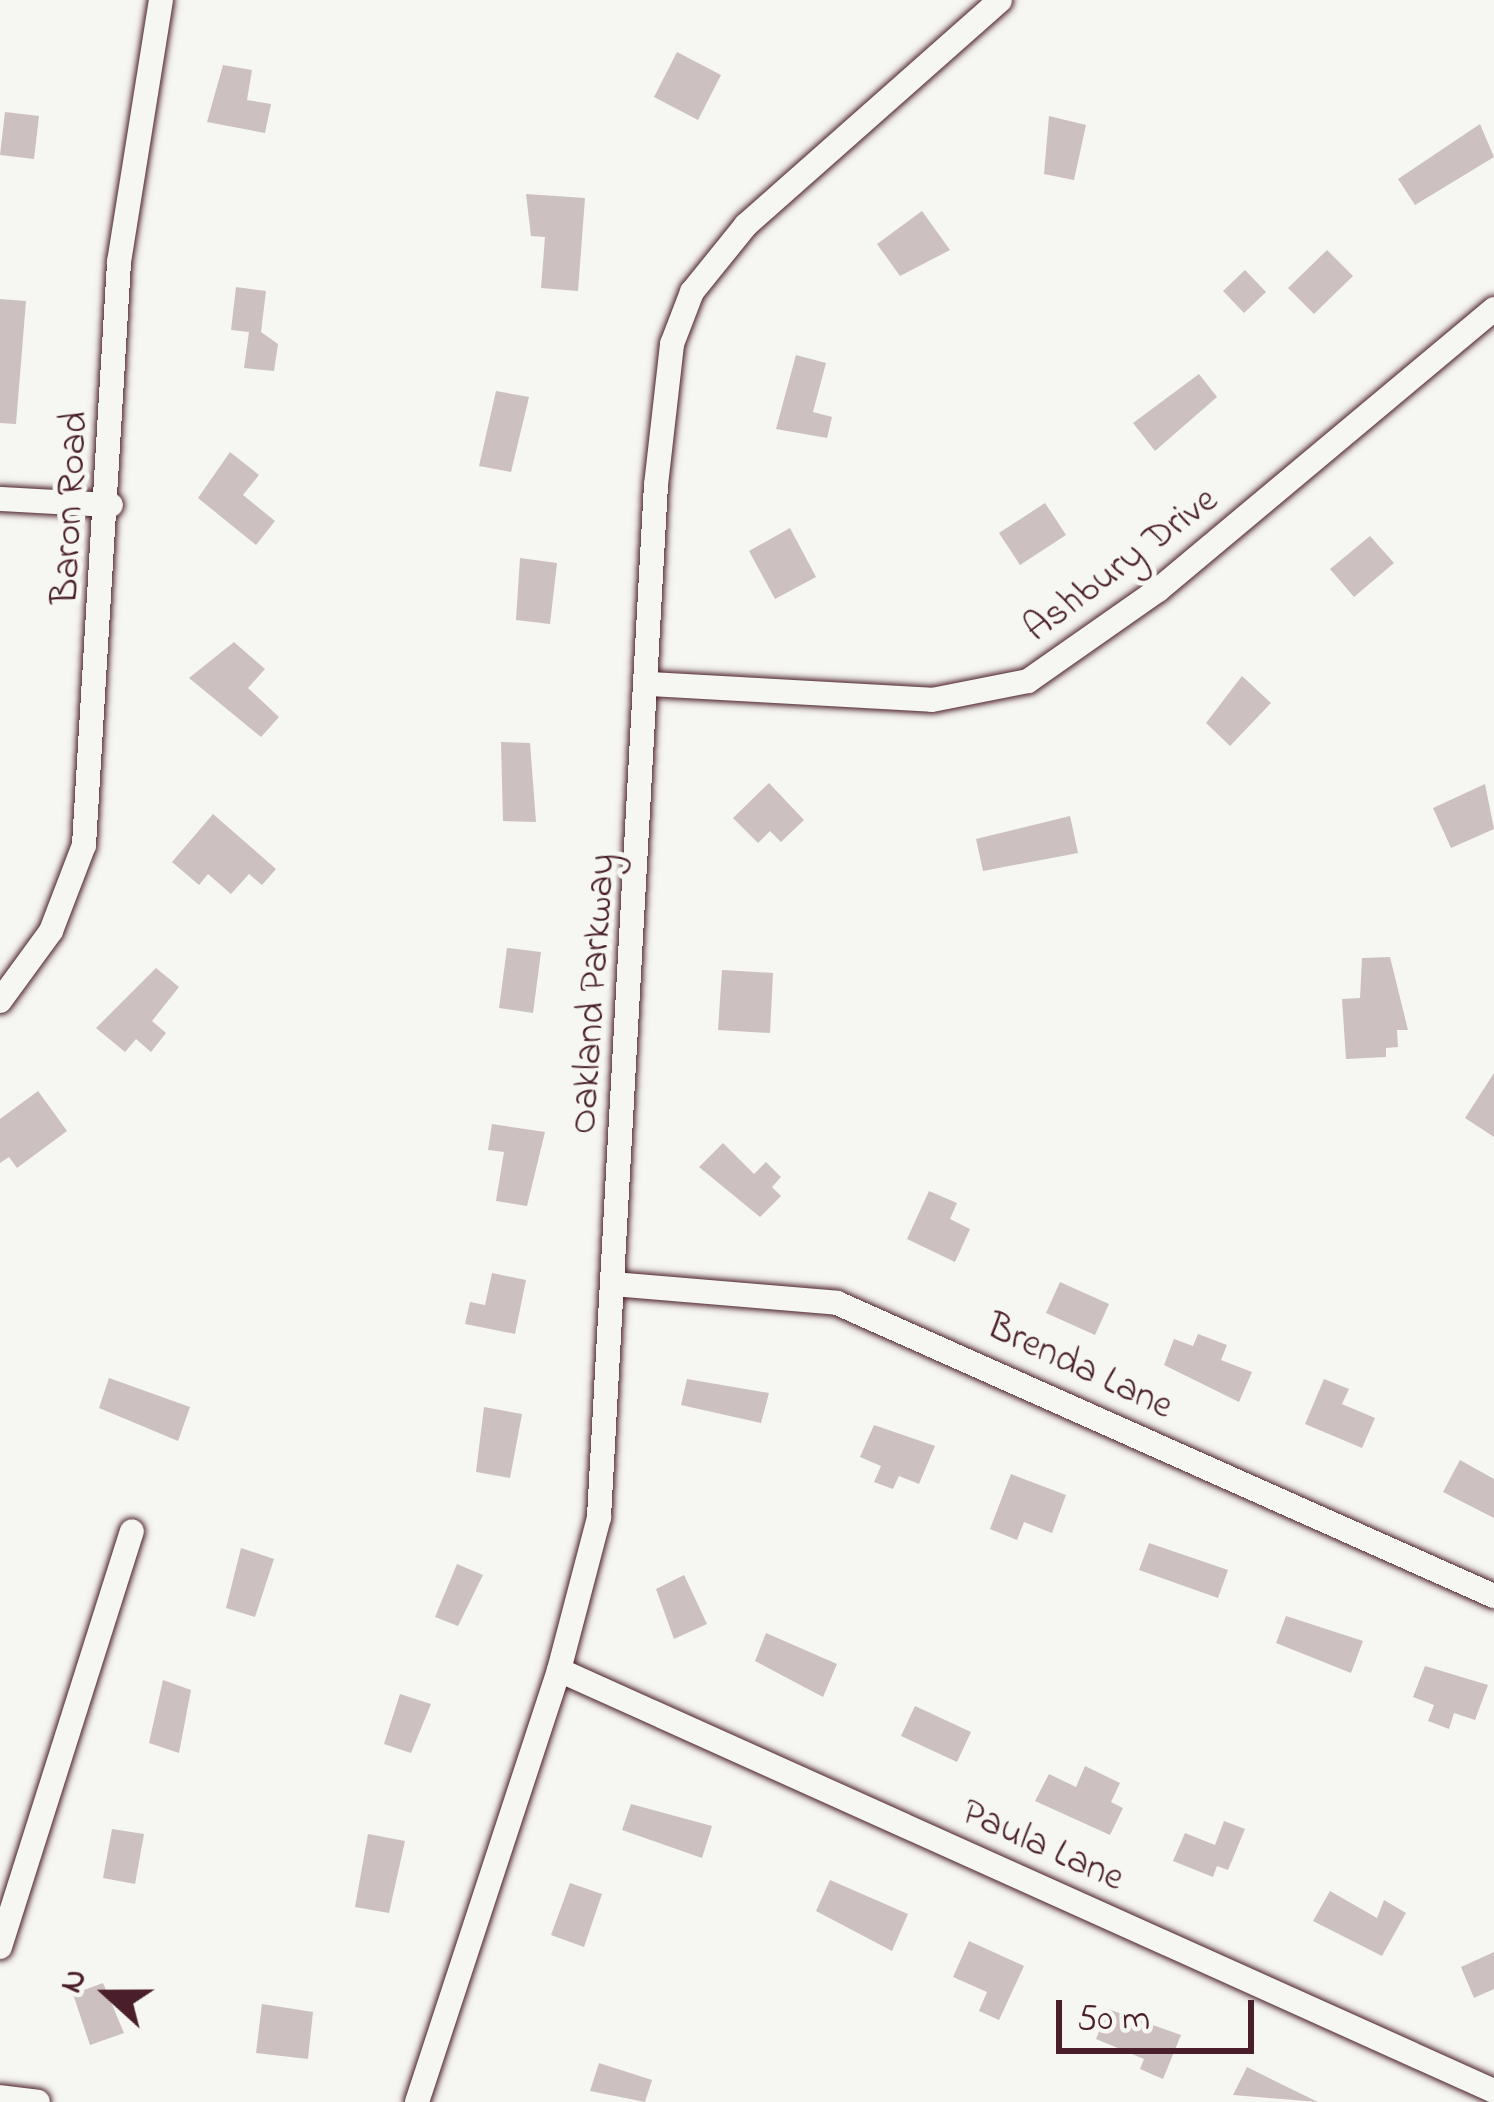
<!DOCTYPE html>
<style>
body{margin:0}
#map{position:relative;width:1494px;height:2102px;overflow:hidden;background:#f6f6f2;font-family:"Indie Flower",sans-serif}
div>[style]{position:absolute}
.building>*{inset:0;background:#ccc1c0}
.roads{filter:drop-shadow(0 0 3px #4a1f2b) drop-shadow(0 0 3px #4a1f2b)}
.street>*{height:24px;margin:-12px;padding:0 12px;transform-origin:12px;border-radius:12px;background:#f6f6f2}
span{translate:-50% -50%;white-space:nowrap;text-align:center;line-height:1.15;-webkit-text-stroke:10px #f6f6f2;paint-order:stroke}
.street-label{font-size:39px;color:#4a1f2b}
.north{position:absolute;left:48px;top:1934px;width:120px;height:120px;-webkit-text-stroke:9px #f6f6f2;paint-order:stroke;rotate:291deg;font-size:33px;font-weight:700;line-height:48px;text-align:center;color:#4a1f2b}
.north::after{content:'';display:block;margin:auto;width:42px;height:54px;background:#4a1f2b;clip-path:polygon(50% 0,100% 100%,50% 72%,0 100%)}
.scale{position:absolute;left:1056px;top:2000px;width:198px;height:54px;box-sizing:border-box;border:6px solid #4a1f2b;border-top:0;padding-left:15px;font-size:36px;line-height:42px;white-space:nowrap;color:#4a1f2b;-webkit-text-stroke:9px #f6f6f2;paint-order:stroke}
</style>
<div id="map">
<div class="building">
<div style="clip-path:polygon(677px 52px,721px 75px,698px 120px,654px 97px)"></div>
<div style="clip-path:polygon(223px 65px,252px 70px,247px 100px,271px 104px,265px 133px,207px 122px)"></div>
<div style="clip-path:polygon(5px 112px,39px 116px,34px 159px,0 155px)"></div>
<div style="clip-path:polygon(1049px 116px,1086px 125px,1074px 180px,1044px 174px)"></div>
<div style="clip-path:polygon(1480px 124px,1494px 157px,1415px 205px,1398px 179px)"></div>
<div style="clip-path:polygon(526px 194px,585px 198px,578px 291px,541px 288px,545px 237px,531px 236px)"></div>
<div style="clip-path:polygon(922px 211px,950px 250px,900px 276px,877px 244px)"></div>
<div style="clip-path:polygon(1327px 250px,1353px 276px,1314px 314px,1288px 288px)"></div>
<div style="clip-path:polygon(1245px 270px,1266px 292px,1244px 313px,1223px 291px)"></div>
<div style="clip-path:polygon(236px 287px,266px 291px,261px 332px,278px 344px,274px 371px,244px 368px,249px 332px,231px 330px)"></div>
<div style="clip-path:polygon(0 299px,26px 301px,16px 424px,0 423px)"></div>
<div style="clip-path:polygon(796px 355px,826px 363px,813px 412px,832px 417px,827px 438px,776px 429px)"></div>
<div style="clip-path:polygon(1199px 374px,1217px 397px,1155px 451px,1133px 423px)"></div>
<div style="clip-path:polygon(496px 391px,529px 397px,511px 472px,479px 466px)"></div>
<div style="clip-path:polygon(230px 452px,259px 475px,243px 495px,275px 521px,256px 545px,198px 498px)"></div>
<div style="clip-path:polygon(1045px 503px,1066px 535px,1020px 565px,999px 533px)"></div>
<div style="clip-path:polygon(790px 528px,816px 577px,775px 599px,749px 551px)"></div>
<div style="clip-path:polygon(1370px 536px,1394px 563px,1354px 597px,1330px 569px)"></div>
<div style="clip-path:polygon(520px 558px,557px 563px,550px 624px,516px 620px)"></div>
<div style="clip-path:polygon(234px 642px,265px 669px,248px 688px,279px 717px,261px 737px,189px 678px)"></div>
<div style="clip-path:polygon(1242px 676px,1271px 703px,1230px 746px,1206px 723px)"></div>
<div style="clip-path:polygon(501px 742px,530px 743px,536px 822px,503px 821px)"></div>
<div style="clip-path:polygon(769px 783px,804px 820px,781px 842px,770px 831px,758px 843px,733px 818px)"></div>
<div style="clip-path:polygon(1485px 784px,1494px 829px,1451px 848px,1433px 808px)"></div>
<div style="clip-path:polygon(213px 814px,276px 869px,262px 885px,249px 874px,231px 894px,208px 874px,199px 885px,172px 862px)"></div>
<div style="clip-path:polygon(1070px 816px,1078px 853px,983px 871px,976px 839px)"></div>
<div style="clip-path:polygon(507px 948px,541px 952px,533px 1013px,499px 1008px)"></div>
<div style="clip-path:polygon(1390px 957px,1408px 1030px,1397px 1030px,1398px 1047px,1386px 1048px,1386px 1057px,1346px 1059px,1342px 999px,1360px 998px,1362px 958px)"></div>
<div style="clip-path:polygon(156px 968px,179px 987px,152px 1021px,166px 1033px,151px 1052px,136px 1039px,125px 1052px,96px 1028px)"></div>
<div style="clip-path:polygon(722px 970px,773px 973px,770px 1033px,718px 1030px)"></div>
<div style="clip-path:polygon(1494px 1073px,1494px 1137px,1465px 1118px)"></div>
<div style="clip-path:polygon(38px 1091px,67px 1131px,17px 1168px,9px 1157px,0 1163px,0 1119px)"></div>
<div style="clip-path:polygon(492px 1124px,545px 1132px,527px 1206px,496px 1201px,504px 1152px,488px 1150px)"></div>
<div style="clip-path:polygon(723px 1143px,754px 1174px,766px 1162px,781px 1177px,772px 1187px,781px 1196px,760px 1217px,699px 1167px)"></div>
<div style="clip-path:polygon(929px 1191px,957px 1203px,950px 1219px,970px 1229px,955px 1262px,907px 1239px)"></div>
<div style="clip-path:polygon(492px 1273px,526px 1280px,515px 1334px,465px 1324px,470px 1302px,485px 1305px)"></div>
<div style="clip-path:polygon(1060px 1282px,1109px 1304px,1095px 1335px,1046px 1313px)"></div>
<div style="clip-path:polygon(1198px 1334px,1227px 1345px,1221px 1360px,1252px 1372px,1239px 1402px,1164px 1365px,1174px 1339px,1193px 1346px)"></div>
<div style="clip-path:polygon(109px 1378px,190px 1407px,178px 1441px,99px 1408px)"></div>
<div style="clip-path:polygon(687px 1379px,769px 1393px,761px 1423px,681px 1405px)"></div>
<div style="clip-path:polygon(1324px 1379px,1349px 1389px,1342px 1404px,1375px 1418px,1362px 1448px,1305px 1424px)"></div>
<div style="clip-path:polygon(484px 1407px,522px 1414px,510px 1478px,476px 1472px)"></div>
<div style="clip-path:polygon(874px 1425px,935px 1446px,919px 1484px,899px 1476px,893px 1489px,874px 1482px,881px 1466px,860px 1457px)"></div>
<div style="clip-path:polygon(1460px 1460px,1494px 1479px,1494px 1518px,1443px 1492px)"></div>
<div style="clip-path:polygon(1011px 1474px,1066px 1495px,1052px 1533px,1024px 1522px,1017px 1540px,990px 1529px)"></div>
<div style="clip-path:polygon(1149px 1543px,1228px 1570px,1218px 1598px,1139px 1570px)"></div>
<div style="clip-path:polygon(241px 1548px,274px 1559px,255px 1617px,226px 1608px)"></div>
<div style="clip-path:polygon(457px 1564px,483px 1575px,458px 1626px,435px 1617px)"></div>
<div style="clip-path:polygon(684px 1575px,707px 1624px,674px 1639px,656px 1589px)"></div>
<div style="clip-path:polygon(1286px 1616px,1363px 1641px,1351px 1673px,1276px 1643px)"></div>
<div style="clip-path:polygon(766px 1633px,837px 1664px,823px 1697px,755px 1661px)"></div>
<div style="clip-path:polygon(1425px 1666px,1488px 1685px,1475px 1720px,1454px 1713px,1449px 1729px,1428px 1721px,1434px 1705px,1413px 1697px)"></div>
<div style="clip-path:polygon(163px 1680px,191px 1690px,179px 1753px,149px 1743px)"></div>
<div style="clip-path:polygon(400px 1694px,431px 1704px,411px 1753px,384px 1744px)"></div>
<div style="clip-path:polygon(915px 1706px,971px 1732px,957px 1762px,901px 1736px)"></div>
<div style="clip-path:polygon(1085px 1766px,1120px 1783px,1111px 1802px,1123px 1808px,1110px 1835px,1035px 1801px,1049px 1774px,1076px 1787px)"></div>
<div style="clip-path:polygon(631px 1804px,712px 1826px,702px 1858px,622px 1830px)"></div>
<div style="clip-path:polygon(1224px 1821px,1245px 1829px,1228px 1870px,1217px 1866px,1213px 1877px,1173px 1861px,1185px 1833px,1215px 1845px)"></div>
<div style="clip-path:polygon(112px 1829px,144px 1834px,135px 1884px,103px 1878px)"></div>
<div style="clip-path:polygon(368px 1834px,405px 1841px,389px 1913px,355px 1907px)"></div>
<div style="clip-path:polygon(830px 1880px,908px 1914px,892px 1951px,816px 1911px)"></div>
<div style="clip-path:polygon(570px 1883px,602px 1894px,584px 1947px,551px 1935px)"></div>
<div style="clip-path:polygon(1330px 1891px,1377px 1918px,1384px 1900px,1406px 1913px,1382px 1956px,1313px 1921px)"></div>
<div style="clip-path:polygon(969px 1941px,1024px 1966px,999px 2020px,979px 2011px,987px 1992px,953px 1977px)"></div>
<div style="clip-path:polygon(1494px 1952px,1494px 1989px,1474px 1998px,1461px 1967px)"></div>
<div style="clip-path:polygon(103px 1983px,124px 2033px,90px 2045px,73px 1994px)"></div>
<div style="clip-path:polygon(262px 2004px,313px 2012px,308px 2059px,256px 2053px)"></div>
<div style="clip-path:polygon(1108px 2009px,1181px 2035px,1163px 2079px,1140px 2069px,1144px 2059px,1096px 2039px)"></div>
<div style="clip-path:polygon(599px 2063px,652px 2080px,645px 2102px,590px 2091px)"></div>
<div style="clip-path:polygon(1247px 2067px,1283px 2085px,1318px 2102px,1233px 2095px)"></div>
</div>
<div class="roads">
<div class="street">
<div style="left:0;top:499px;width:111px;rotate:3.1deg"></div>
<div style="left:650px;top:684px;width:282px;rotate:3.2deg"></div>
<div style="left:932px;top:700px;width:98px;rotate:-11.2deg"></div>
<div style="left:1028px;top:681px;width:159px;rotate:-35deg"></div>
<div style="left:1158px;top:590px;width:438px;rotate:-39.9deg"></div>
<div style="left:0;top:1001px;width:87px;rotate:-53.9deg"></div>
<div style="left:51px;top:931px;width:92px;rotate:-69deg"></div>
<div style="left:84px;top:845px;width:584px;rotate:-86.56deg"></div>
<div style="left:119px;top:262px;width:265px;rotate:-80.9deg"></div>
<div style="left:613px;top:1284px;width:225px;rotate:4.8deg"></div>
<div style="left:837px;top:1303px;width:719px;rotate:24.04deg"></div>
<div style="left:559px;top:1670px;width:1025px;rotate:24.24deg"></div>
<div style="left:0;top:1947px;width:436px;rotate:-72.4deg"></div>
<div style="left:0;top:2097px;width:38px;rotate:7deg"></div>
<div style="left:417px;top:2102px;width:455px;rotate:-71.8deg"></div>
<div style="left:559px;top:1670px;width:158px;rotate:-75.3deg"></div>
<div style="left:599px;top:1517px;width:1034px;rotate:-86.84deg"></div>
<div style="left:656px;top:485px;width:142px;rotate:-83.5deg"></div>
<div style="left:672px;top:344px;width:56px;rotate:-69deg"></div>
<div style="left:692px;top:292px;width:86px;rotate:-51.1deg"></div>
<div style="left:746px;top:225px;width:339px;rotate:-41.5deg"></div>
</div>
</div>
<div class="street-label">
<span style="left:72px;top:508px;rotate:-87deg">Baron Road</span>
<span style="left:1122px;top:566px;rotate:-37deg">Ashbury Drive</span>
<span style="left:595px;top:994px;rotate:-86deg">Oakland Parkway</span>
<span style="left:1079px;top:1368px;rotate:25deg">Brenda Lane</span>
<span style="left:1042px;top:1847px;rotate:24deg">Paula Lane</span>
</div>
<div class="north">N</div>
<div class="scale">50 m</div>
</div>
